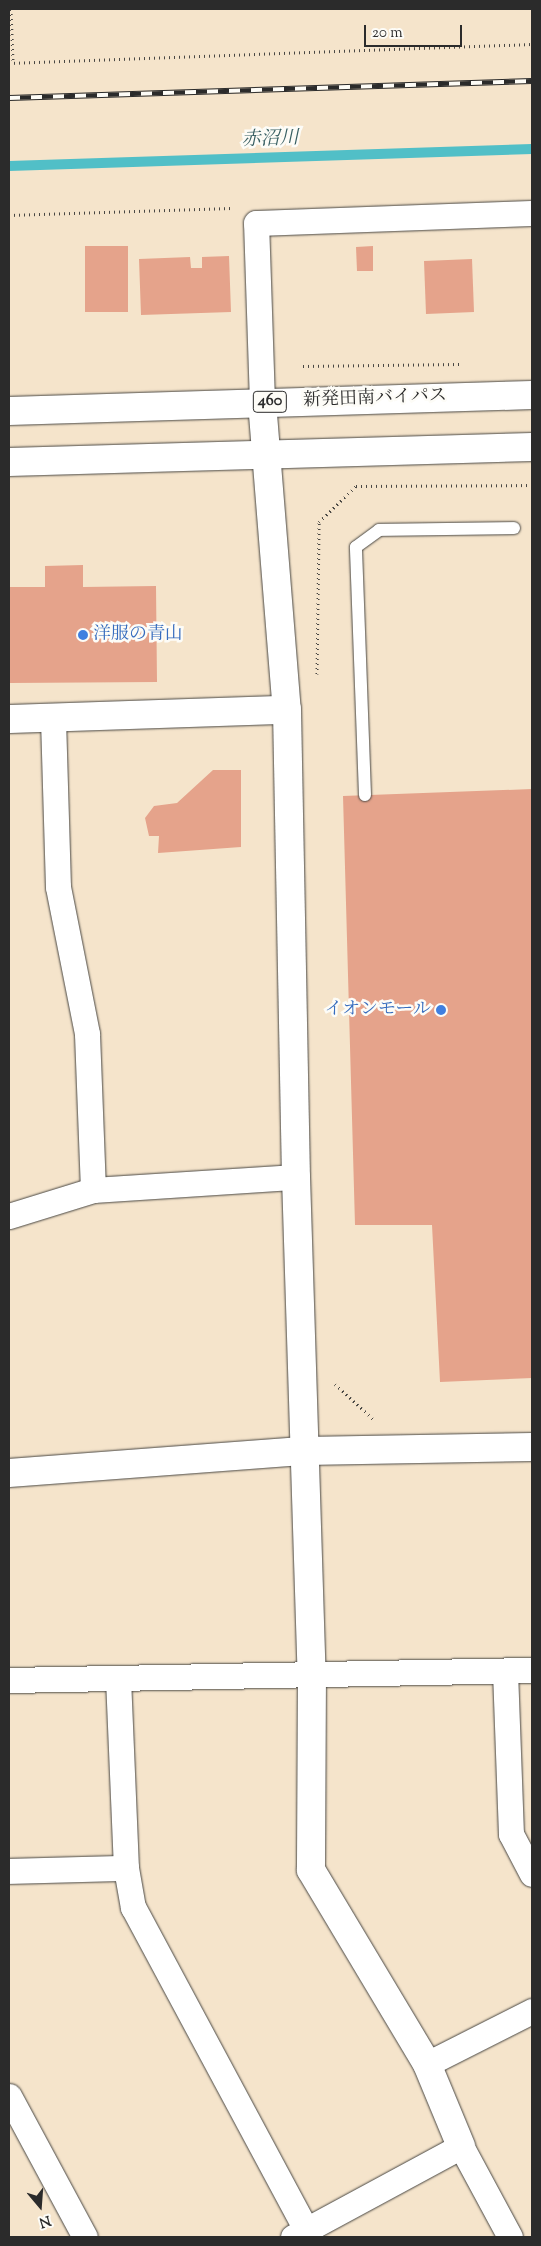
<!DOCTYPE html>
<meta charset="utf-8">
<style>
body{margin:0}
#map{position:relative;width:541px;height:2246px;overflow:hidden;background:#f5e4cb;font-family:"Sorts Mill Goudy","Noto Serif JP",serif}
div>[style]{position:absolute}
.stream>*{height:10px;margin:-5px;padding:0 5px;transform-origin:5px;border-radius:5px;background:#51bfc7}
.building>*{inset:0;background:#e5a38b}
.path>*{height:3px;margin-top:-1.5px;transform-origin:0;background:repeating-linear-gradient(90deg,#494743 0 1px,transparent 0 5px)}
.roads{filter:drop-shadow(0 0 1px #494743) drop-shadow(0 0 1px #494743)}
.service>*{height:12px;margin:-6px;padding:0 6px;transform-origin:6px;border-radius:6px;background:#fff}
.minor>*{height:25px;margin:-12.5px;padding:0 12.5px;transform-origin:12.5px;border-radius:12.5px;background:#fff}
.tertiary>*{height:28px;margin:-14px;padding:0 14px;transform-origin:14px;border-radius:14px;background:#fff}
.trunk>*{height:28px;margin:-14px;padding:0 14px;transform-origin:14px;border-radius:14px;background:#fff}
.rail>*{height:5.5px;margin-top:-2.75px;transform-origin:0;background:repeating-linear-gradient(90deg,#fdfcf7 0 11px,#2b2b2b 0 22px);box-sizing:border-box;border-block:1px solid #2b2b2b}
.dots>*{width:14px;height:14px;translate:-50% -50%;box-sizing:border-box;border:2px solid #fdfcf7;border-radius:50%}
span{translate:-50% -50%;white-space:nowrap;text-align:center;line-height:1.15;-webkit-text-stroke:5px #fdfcf7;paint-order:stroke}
.shield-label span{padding:1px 4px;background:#fdfcf7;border:1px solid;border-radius:4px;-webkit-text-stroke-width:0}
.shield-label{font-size:16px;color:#2b2b2b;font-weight:700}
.street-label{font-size:18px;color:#2b2b2b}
.shop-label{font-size:18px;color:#366cbe}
.left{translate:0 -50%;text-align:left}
.right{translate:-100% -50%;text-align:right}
.water-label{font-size:19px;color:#385f62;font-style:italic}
.frame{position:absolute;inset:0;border:10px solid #2b2b2b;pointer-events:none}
.north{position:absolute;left:15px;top:2181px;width:50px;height:50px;-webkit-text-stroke:4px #fdfcf7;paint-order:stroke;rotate:162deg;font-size:14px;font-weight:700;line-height:20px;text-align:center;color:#2b2b2b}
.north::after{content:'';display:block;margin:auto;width:18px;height:22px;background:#2b2b2b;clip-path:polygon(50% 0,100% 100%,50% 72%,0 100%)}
.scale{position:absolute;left:364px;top:25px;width:98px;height:22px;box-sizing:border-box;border:2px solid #2b2b2b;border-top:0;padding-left:6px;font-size:15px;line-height:18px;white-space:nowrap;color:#2b2b2b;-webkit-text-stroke:4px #fdfcf7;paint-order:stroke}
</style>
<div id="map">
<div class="stream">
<div style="left:9px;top:166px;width:523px;rotate:-1.86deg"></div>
</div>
<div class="building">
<div style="clip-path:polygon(85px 246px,128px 246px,128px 312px,85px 312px)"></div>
<div style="clip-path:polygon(373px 246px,373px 271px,357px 271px,356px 247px)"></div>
<div style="clip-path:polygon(229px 256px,231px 312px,141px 315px,139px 259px,190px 257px,191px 268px,202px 268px,202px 257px)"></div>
<div style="clip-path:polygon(472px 259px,474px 312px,426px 314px,424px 261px)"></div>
<div style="clip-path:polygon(83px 565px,83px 587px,156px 586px,157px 682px,9px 683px,9px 587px,45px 587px,45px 566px)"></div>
<div style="clip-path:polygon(213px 770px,241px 770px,241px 847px,158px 853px,159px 836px,149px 836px,145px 818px,154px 806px,177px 803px)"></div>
<div style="clip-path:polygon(532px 789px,532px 1378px,440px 1382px,432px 1225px,355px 1225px,343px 796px)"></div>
</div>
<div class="path">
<div style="left:11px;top:9px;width:53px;rotate:87.8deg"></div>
<div style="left:9px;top:63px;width:523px;rotate:-2.08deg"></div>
<div style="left:9px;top:215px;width:223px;rotate:-1.8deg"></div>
<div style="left:303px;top:366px;width:156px;rotate:-0.7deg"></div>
<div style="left:317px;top:674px;width:152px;rotate:-89.2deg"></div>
<div style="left:319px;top:522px;width:52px;rotate:-44.2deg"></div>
<div style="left:356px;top:486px;width:176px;rotate:-0.3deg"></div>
<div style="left:335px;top:1384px;width:52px;rotate:42.6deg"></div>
</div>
<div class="roads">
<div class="service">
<div style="left:365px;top:795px;width:248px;rotate:-92.1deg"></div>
<div style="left:356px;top:547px;width:29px;rotate:-36deg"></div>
<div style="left:379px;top:530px;width:135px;rotate:-0.8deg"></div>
</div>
<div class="minor">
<div style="left:262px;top:402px;width:179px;rotate:-91.9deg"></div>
<div style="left:256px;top:223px;width:276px;rotate:-2.1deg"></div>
<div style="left:53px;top:719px;width:168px;rotate:88.3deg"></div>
<div style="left:58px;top:887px;width:150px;rotate:78.8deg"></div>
<div style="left:87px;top:1034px;width:156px;rotate:87.8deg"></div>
<div style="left:9px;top:1216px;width:88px;rotate:-17.2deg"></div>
<div style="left:93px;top:1190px;width:203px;rotate:-3.7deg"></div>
<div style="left:505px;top:1671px;width:163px;rotate:87.9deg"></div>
<div style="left:511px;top:1834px;width:45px;rotate:62.3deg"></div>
<div style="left:118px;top:1678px;width:190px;rotate:87.6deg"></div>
<div style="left:126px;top:1868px;width:40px;rotate:80deg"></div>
<div style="left:133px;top:1907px;width:374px;rotate:61.8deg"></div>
<div style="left:9px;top:1680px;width:523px;rotate:-1.1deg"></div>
<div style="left:9px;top:1871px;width:117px;rotate:-1.5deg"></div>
<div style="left:427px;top:2064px;width:118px;rotate:-26.8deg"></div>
<div style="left:9px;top:2096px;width:160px;rotate:61.7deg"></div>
<div style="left:293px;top:2237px;width:191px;rotate:-28.4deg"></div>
<div style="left:461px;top:2146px;width:103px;rotate:61.7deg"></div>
</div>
<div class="tertiary">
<div style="left:262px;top:402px;width:309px;rotate:85.4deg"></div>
<div style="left:287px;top:710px;width:467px;rotate:88.9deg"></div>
<div style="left:296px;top:1177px;width:496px;rotate:88.2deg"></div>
<div style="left:312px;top:1673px;width:197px;rotate:90.3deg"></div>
<div style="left:311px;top:1870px;width:226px;rotate:59.1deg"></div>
<div style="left:427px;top:2064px;width:89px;rotate:67.5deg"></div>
<div style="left:9px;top:719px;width:278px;rotate:-1.9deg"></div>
<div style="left:9px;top:1473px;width:297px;rotate:-4.3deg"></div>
<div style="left:305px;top:1451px;width:227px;rotate:-1deg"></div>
</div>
<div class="trunk">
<div style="left:9px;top:411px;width:523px;rotate:-1.75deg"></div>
<div style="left:9px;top:462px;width:523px;rotate:-1.64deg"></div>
</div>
</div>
<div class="rail">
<div style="left:9px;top:98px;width:523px;rotate:-1.86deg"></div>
</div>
<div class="dots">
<div style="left:83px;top:635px;background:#3f7fe0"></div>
<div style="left:441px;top:1010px;background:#3f7fe0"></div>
</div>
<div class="shield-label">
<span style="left:270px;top:402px">460</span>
</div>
<div class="street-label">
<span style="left:375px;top:399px;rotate:-2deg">新発田南バイパス</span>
</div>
<div class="shop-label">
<span class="left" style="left:93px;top:635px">洋服の青山</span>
<span class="right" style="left:431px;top:1010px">イオンモール</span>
</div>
<div class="water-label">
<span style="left:270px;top:140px;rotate:-2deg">赤沼川</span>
</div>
<div class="frame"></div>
<div class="north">N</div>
<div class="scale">20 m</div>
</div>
